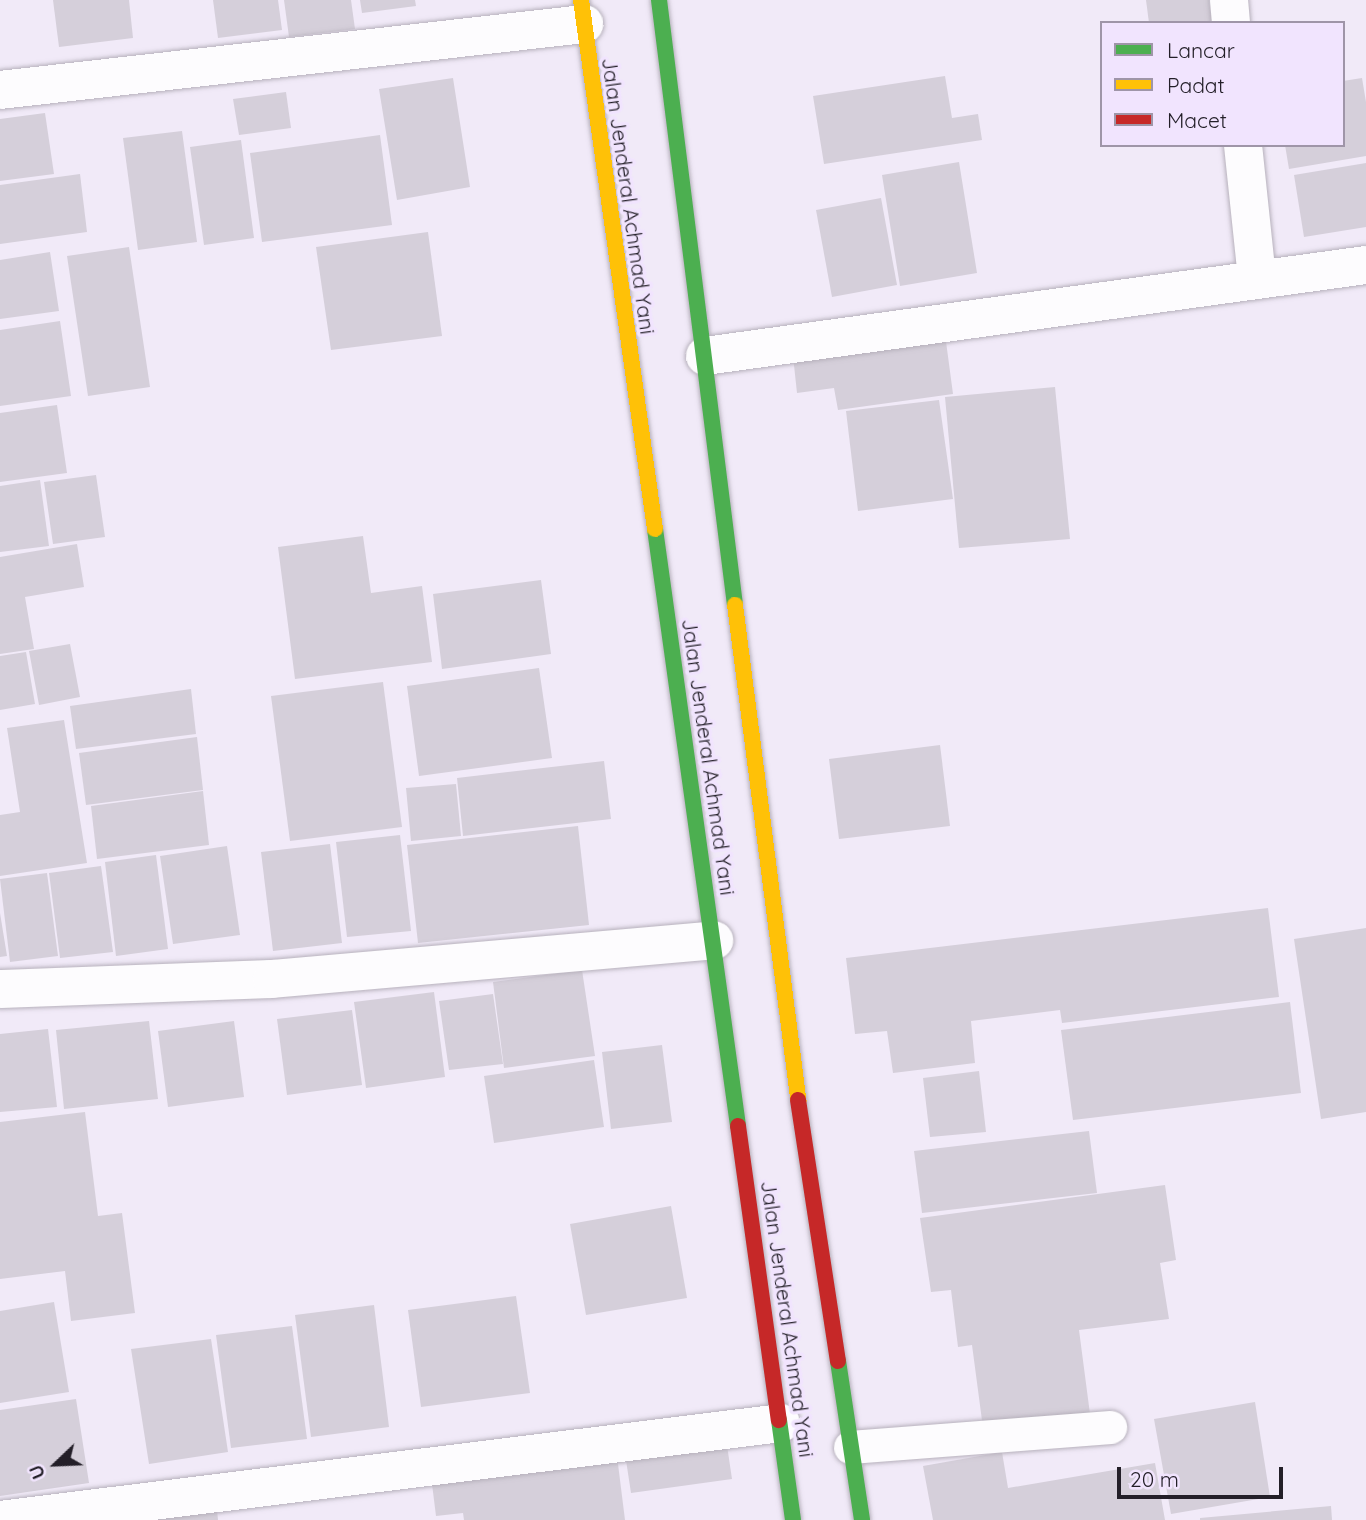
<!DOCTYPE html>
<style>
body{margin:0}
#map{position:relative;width:1366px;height:1520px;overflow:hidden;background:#f1eaf8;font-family:Quicksand,sans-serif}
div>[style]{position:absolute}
.building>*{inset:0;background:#d5cfda}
.roads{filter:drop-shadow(0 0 2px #b7b1bc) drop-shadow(0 0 2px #b7b1bc)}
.lane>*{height:33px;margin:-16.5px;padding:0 16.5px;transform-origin:16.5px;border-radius:16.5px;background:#fdfcfe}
.street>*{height:38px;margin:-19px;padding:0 19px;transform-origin:19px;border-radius:19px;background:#fdfcfe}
.fast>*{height:16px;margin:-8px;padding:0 8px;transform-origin:8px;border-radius:8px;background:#4caf50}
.slow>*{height:16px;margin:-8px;padding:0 8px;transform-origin:8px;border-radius:8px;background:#ffc107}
.jam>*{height:16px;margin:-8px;padding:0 8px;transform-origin:8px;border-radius:8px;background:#c62828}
span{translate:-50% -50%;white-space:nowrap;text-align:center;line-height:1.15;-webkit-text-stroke:7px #f1e4fe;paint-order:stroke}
.street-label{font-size:21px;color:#231f28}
.legend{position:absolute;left:1100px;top:21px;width:245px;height:126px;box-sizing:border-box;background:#f1e4fe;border:2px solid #9f95a8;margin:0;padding:9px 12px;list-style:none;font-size:21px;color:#231f28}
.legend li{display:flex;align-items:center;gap:14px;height:35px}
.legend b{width:35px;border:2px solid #9f95a8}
.north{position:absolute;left:21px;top:1429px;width:70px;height:70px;-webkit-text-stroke:5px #f1e4fe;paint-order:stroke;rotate:247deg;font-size:19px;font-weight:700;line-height:28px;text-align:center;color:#231f28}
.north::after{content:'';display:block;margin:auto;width:24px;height:32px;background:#231f28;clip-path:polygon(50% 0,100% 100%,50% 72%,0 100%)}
.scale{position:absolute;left:1117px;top:1467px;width:166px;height:32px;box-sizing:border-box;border:4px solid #231f28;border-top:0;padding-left:9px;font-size:21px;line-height:24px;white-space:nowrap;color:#231f28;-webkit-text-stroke:5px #f1e4fe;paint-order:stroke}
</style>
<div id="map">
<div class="building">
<div style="clip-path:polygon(53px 0,129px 0,133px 38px,59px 47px)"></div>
<div style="clip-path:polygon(213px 0,278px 0,282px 30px,218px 38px)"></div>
<div style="clip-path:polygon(284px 0,351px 0,355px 29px,289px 37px)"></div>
<div style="clip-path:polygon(360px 0,415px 0,416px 6px,362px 13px)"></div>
<div style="clip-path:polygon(1146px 0,1209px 0,1212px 23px,1149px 23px)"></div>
<div style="clip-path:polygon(945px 76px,952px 118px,978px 114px,982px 140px,824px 164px,813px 96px)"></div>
<div style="clip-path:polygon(453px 78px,470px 187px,397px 200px,379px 89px)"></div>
<div style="clip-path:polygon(1362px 78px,1366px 102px,1366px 156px,1289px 169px,1285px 145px,1343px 145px,1343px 81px)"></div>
<div style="clip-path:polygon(286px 92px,291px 128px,239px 135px,233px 99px)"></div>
<div style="clip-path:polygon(45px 113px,54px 174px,0 181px,0 119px)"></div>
<div style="clip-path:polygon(182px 131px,197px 242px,138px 250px,123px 138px)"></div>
<div style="clip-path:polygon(380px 135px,392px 225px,262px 242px,250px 153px)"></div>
<div style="clip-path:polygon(241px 140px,254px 238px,204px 245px,190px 147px)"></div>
<div style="clip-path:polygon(959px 162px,977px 273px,900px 286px,882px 175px)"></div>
<div style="clip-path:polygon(1366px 163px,1366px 227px,1304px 237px,1294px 175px)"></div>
<div style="clip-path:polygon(80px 174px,87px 232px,0 244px,0 185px)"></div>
<div style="clip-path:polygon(881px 198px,897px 285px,832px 297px,816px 210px)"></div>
<div style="clip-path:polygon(428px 232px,442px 336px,331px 350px,316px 247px)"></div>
<div style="clip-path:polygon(129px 247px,150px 387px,88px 396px,67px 256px)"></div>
<div style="clip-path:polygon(50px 252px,59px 311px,0 319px,0 260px)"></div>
<div style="clip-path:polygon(60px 321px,71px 396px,0 406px,0 330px)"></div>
<div style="clip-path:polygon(945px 334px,953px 394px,838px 410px,834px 388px,797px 393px,793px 356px)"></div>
<div style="clip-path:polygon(1055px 387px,1070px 539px,959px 548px,945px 397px)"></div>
<div style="clip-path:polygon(939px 400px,953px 499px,858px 511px,846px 411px)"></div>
<div style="clip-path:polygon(57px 405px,67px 473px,0 482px,0 413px)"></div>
<div style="clip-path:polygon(96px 475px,105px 537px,53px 544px,44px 482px)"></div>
<div style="clip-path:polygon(40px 480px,49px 546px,0 552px,0 486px)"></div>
<div style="clip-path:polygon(363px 536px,371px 593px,422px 586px,432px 662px,295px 679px,278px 547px)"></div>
<div style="clip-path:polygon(77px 544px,84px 587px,25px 597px,34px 649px,0 654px,0 557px)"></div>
<div style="clip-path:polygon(541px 580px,551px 654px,442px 669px,433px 594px)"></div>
<div style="clip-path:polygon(70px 644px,80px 697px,39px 705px,29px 651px)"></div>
<div style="clip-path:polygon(26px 652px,35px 704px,0 710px,0 656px)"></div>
<div style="clip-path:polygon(539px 668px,552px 758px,419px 776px,407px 686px)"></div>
<div style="clip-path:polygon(383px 682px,402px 827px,290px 841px,271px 696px)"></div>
<div style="clip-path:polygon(191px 689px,196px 734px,76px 749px,70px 706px)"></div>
<div style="clip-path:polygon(64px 720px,87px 863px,0 876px,0 815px,20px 812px,7px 728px)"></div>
<div style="clip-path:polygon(197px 737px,203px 790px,86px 805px,79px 753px)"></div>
<div style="clip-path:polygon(940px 745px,950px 826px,839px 839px,829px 759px)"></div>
<div style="clip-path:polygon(604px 761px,611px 819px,463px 836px,457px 778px)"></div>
<div style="clip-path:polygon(456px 784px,461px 836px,411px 841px,406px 788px)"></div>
<div style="clip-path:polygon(203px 791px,209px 845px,97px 859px,91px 806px)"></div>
<div style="clip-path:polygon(578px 826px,589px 925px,418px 943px,407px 845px)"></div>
<div style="clip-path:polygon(400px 835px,411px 931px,347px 937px,336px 842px)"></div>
<div style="clip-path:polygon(330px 844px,342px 943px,273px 951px,261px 852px)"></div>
<div style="clip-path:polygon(227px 846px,240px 935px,173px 944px,160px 856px)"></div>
<div style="clip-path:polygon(156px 855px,168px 949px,116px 956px,105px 862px)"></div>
<div style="clip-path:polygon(101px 866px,113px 952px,60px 958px,49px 873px)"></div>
<div style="clip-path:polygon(47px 873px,58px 956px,10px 962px,0 879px)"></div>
<div style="clip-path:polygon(1268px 908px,1279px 997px,1062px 1023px,1060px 1010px,971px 1021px,975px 1063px,893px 1073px,887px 1031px,855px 1034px,846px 958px)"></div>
<div style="clip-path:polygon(0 913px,7px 956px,0 957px)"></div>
<div style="clip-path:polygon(1366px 928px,1366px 1112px,1321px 1119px,1294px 939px)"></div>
<div style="clip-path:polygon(582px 970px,595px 1056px,504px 1068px,493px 982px)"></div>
<div style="clip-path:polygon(434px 992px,445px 1077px,366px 1088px,354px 1002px)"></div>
<div style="clip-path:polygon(493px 994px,503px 1064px,449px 1070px,439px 1001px)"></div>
<div style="clip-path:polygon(1290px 1002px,1301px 1093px,1073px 1120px,1061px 1030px)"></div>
<div style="clip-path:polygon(352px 1010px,362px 1085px,287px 1095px,277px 1019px)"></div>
<div style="clip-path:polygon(149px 1021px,158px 1099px,64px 1109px,56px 1030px)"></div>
<div style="clip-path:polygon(234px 1021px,244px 1097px,168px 1107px,158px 1031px)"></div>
<div style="clip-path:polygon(48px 1029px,57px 1107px,0 1112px,0 1034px)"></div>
<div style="clip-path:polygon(662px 1045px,672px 1122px,611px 1129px,602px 1052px)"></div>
<div style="clip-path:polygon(594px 1060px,604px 1127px,494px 1143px,484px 1076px)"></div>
<div style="clip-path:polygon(979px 1071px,986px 1132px,930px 1137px,923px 1078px)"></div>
<div style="clip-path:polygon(85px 1112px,98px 1216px,122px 1213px,135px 1313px,71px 1321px,65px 1271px,0 1279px,0 1122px)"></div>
<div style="clip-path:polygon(1089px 1131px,1097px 1193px,922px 1213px,914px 1151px)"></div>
<div style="clip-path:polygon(1165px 1185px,1176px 1260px,1160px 1263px,1169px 1319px,1079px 1330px,1090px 1414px,983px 1428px,972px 1345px,958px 1347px,951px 1290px,931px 1292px,920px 1218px)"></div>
<div style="clip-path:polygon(671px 1206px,687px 1298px,586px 1315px,570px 1224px)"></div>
<div style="clip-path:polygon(516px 1296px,530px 1393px,421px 1407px,408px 1310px)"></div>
<div style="clip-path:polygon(54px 1302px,69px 1392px,0 1403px,0 1311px)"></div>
<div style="clip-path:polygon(374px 1305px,389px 1427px,311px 1437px,295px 1315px)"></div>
<div style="clip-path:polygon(292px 1326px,307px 1439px,231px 1448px,216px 1335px)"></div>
<div style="clip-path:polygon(211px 1339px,228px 1452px,149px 1464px,131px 1349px)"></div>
<div style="clip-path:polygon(76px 1399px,89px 1483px,0 1496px,0 1410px)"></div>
<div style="clip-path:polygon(1255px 1402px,1270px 1497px,1171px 1514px,1154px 1419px)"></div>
<div style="clip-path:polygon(725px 1432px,732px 1479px,631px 1493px,624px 1447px)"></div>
<div style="clip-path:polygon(1002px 1452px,1008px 1488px,1155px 1463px,1165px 1520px,933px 1520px,923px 1466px)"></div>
<div style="clip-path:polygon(617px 1456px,625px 1520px,464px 1520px,463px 1513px,436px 1516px,431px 1476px)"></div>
<div style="clip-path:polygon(216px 1498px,218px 1520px,139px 1520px)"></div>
<div style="clip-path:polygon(1331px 1506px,1332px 1520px,1200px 1520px,1200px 1518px)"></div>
</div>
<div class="roads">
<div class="lane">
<div style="left:850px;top:1447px;width:261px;rotate:-4.4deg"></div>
</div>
<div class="street">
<div style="left:1229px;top:0;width:23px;rotate:85deg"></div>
<div style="left:0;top:90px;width:588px;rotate:-6.45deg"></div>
<div style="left:1243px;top:145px;width:134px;rotate:84deg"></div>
<div style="left:705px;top:356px;width:667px;rotate:-7.84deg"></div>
<div style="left:0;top:989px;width:272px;rotate:-2.1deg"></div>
<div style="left:272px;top:979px;width:444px;rotate:-5deg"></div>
<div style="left:0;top:1520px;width:787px;rotate:-7.08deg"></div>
</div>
<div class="fast">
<div style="left:659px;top:0;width:610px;rotate:82.84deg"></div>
<div style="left:655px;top:529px;width:603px;rotate:82.08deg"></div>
<div style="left:838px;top:1361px;width:161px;rotate:81.4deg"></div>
<div style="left:779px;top:1420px;width:101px;rotate:82deg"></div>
</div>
<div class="slow">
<div style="left:581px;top:0;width:534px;rotate:82.04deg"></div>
<div style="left:735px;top:605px;width:499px;rotate:82.7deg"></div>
</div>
<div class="jam">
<div style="left:798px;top:1100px;width:264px;rotate:81.3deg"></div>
<div style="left:738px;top:1126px;width:297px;rotate:82.1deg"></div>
</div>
</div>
<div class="street-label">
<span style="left:629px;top:196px;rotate:82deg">Jalan Jenderal Achmad Yani</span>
<span style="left:709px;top:757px;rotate:82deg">Jalan Jenderal Achmad Yani</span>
<span style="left:788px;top:1319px;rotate:82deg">Jalan Jenderal Achmad Yani</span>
</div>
<ul class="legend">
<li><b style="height:9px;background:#4caf50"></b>Lancar</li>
<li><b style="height:9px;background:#ffc107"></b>Padat</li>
<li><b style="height:9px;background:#c62828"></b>Macet</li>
</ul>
<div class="north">U</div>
<div class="scale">20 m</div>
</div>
